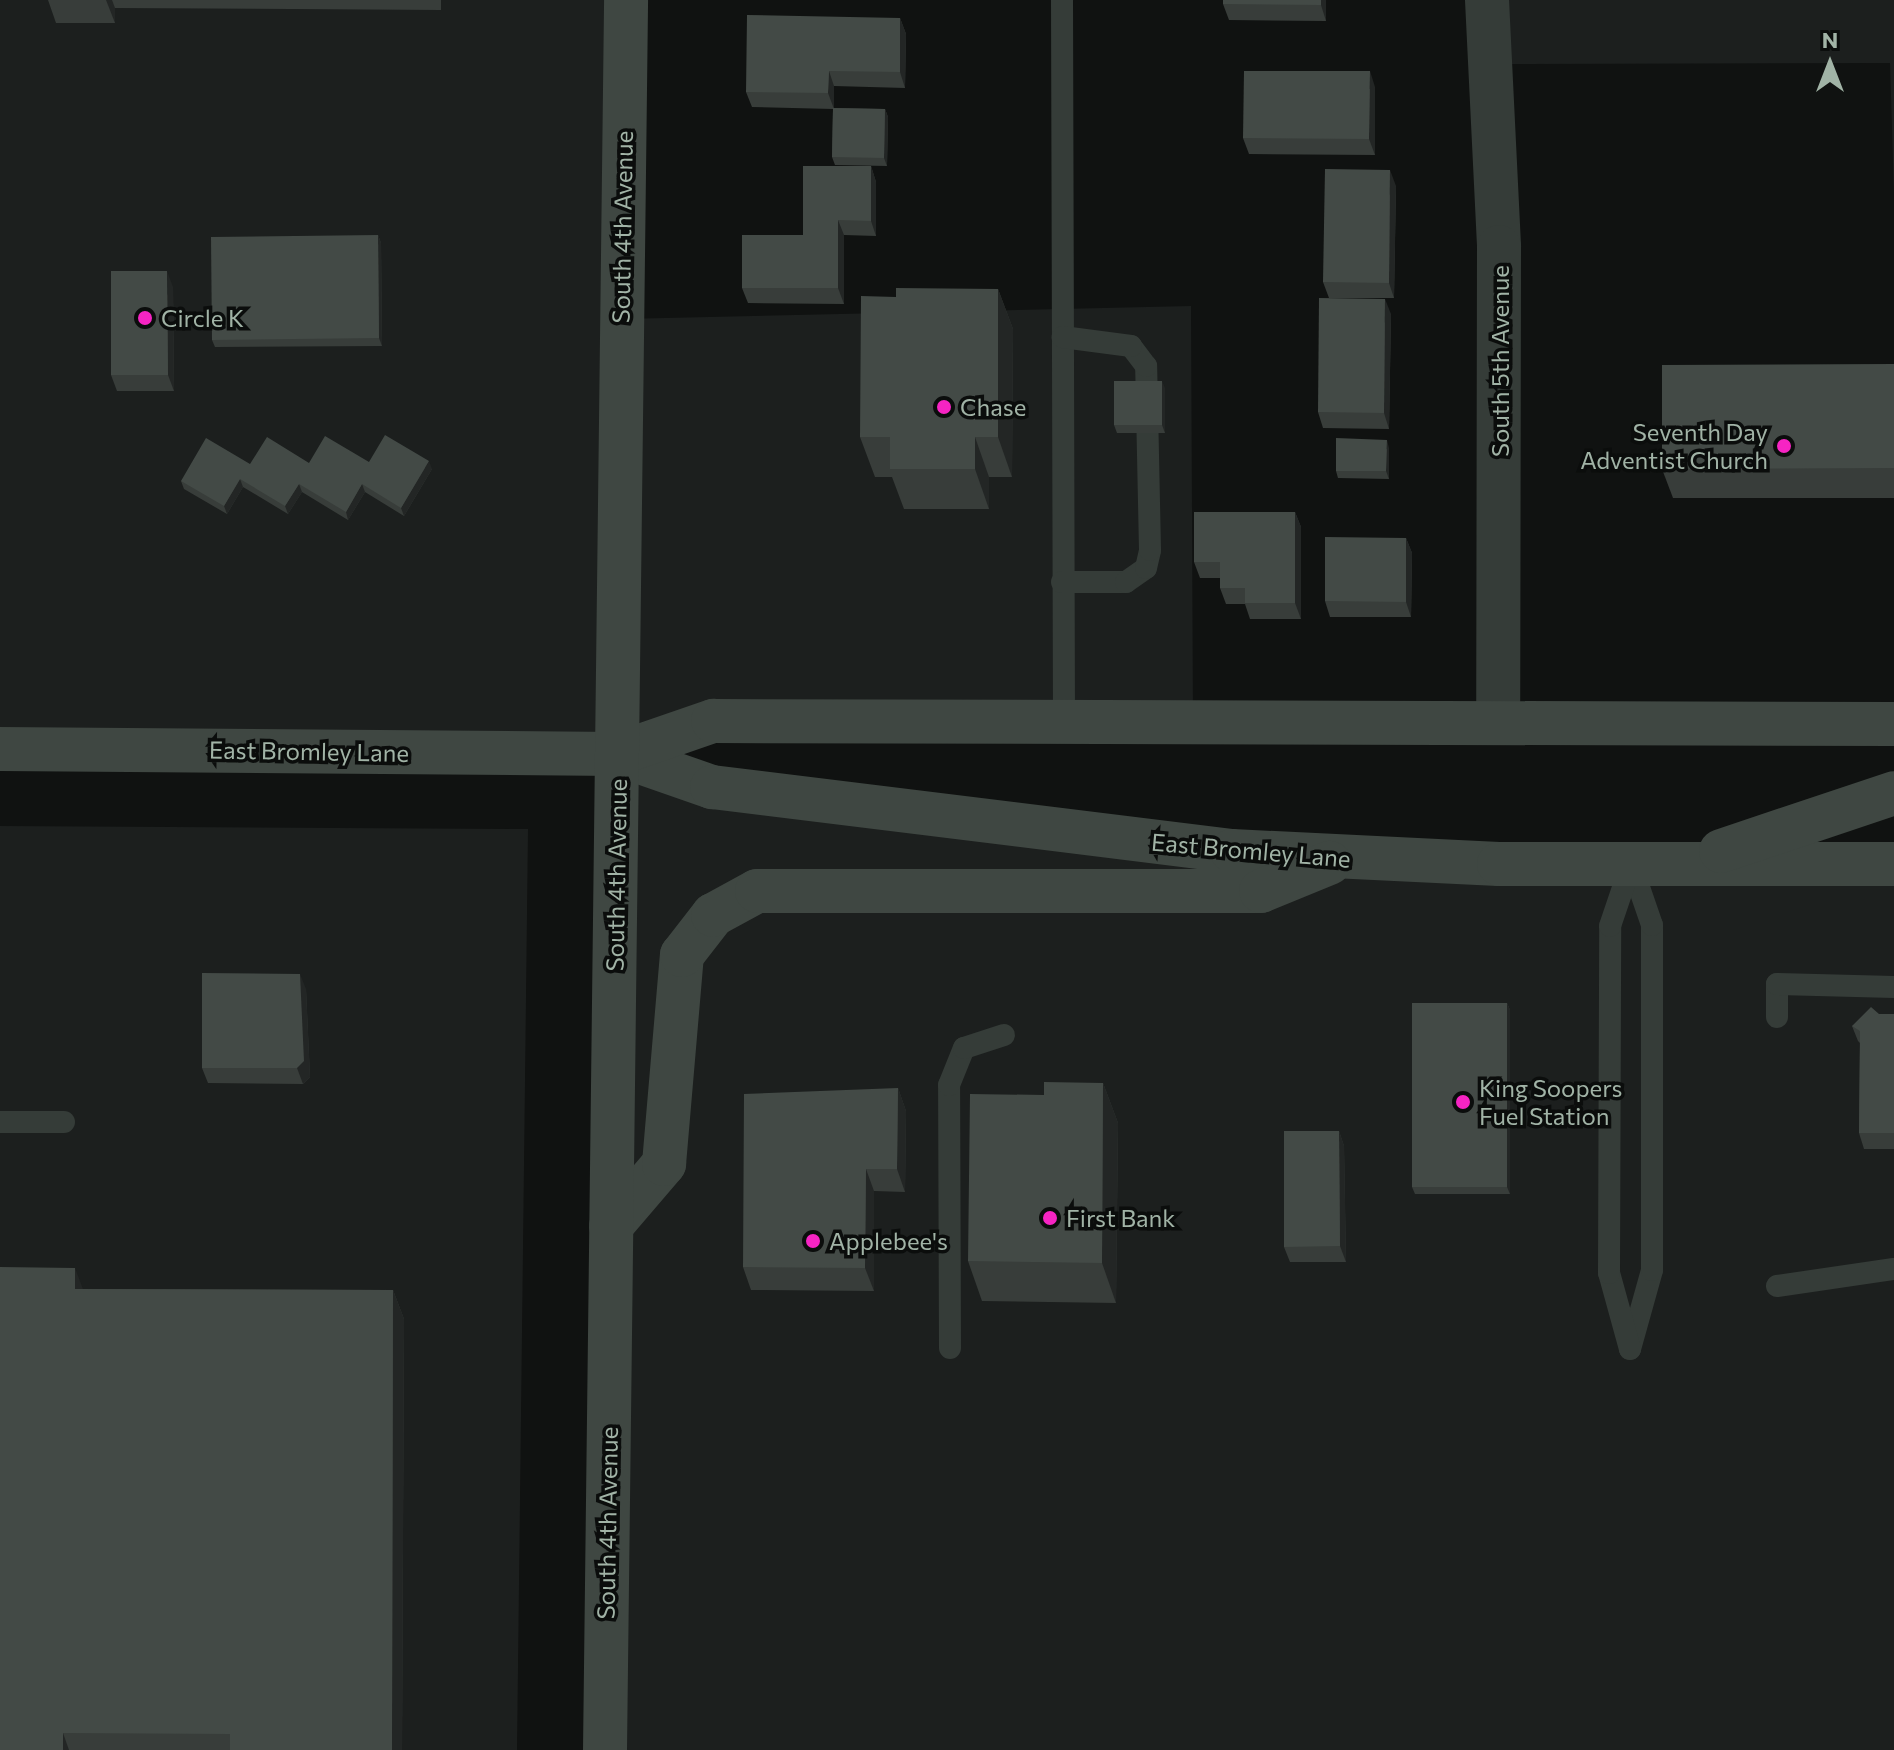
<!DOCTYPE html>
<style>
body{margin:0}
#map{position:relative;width:1894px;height:1750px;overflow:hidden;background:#101211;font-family:Commissioner,sans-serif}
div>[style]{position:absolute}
.built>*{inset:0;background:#1c1f1e}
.lane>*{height:22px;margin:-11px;padding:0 11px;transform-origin:11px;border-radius:11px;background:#353c38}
.street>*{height:44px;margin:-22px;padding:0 22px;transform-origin:22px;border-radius:22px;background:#353c38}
.secondary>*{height:44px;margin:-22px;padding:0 22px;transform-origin:22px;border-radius:22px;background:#3f4742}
.wall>*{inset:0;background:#383d3a}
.shaded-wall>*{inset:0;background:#232625}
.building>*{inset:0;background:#434a46}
.dots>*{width:22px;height:22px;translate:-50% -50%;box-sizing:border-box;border:4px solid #0b0d0c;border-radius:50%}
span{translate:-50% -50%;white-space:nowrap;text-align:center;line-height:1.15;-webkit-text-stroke:7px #0b0d0c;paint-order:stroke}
.street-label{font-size:24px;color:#a1b3a6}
.poi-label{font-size:24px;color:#a1b3a6}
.left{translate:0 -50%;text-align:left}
.right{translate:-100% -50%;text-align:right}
.north{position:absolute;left:1790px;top:24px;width:80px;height:80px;-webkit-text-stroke:6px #0b0d0c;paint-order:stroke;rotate:0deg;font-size:22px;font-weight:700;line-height:32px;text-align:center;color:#a1b3a6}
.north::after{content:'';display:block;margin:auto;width:28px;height:36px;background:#a1b3a6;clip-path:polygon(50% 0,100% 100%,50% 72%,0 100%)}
</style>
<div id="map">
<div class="built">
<div style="clip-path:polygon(0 0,626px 0,622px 319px,1191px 306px,1193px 720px,713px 721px,619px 753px,712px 787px,1631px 864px,1894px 864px,1894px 1750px,605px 1750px,617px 754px,0 749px)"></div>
<div style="clip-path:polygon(1487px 0,1894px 0,1894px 195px,1890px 63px,1491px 64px)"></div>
<div style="clip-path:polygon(0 826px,528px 829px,517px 1750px,0 1750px)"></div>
</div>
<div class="lane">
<div style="left:1062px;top:0;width:720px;rotate:89.84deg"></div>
<div style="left:1062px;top:582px;width:64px"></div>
<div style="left:1126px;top:582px;width:24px;rotate:-35deg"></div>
<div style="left:1146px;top:568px;width:18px;rotate:-77deg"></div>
<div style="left:1150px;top:550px;width:184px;rotate:-91.2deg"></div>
<div style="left:1146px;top:366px;width:25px;rotate:-127deg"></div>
<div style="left:1131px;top:346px;width:69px;rotate:-172.5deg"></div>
<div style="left:1777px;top:1017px;width:33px;rotate:-90deg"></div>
<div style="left:1777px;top:984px;width:117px;rotate:1.5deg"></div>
<div style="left:0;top:1122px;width:64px"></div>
<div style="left:1777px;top:1286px;width:118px;rotate:-8.3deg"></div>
<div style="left:950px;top:1348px;width:263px;rotate:-90.2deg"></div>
<div style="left:949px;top:1085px;width:40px;rotate:-68deg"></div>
<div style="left:964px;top:1048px;width:42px;rotate:-18deg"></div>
<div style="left:1630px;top:1349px;width:82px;rotate:-74.4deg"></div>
<div style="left:1652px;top:1270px;width:345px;rotate:-90deg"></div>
<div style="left:1652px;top:925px;width:65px;rotate:-109deg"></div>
<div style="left:1630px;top:1349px;width:79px;rotate:-105.4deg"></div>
<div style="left:1609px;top:1273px;width:347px;rotate:-89.8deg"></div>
<div style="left:1610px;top:926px;width:65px;rotate:-71.3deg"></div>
</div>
<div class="street">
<div style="left:1487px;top:0;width:247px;rotate:87.2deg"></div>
<div style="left:1499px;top:247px;width:475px;rotate:90.1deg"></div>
</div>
<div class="secondary">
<div style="left:0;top:749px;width:617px;rotate:0.46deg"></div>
<div style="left:617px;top:754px;width:101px;rotate:19.2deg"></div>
<div style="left:712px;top:787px;width:524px;rotate:7.02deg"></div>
<div style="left:1232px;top:851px;width:267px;rotate:2.8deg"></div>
<div style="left:1499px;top:864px;width:395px"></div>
<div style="left:617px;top:754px;width:102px;rotate:-19deg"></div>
<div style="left:713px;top:721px;width:1181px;rotate:0.15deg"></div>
<div style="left:1721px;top:851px;width:182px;rotate:-18.5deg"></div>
<div style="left:611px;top:1226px;width:82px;rotate:-49.5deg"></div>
<div style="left:664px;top:1164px;width:210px;rotate:-85.1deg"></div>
<div style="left:682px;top:955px;width:51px;rotate:-52.2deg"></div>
<div style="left:713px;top:915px;width:50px;rotate:-28.6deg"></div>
<div style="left:757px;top:891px;width:504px"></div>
<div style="left:1261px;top:891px;width:74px;rotate:-22.4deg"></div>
<div style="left:605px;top:1750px;width:1750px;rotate:-89.31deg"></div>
</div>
<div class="wall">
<div style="clip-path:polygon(48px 0,441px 0,441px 10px,115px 8px,115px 23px,56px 23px)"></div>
<div style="clip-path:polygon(1326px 0,1326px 21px,1229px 20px,1223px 4px)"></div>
<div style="clip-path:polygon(900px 18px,906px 34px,905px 88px,834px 86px,834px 108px,885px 109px,888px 117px,887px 166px,835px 165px,832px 157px,833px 109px,752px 107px,746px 92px)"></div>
<div style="clip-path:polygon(1375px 87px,1375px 155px,1249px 154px,1243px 138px)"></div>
<div style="clip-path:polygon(871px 166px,876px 182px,876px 236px,844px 235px,844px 304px,748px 303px,742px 288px,803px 235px)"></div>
<div style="clip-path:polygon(1396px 186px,1394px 298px,1329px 298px,1323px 282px)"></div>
<div style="clip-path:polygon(378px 235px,381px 243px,382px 346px,215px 347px,212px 340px)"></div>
<div style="clip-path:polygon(173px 287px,174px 391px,117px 391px,111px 375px)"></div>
<div style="clip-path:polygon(998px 289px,1013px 329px,1012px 477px,989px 477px,989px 509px,904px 509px,892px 477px,875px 477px,860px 437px,896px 297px)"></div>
<div style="clip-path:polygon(1391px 314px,1389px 429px,1323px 428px,1318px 412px)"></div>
<div style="clip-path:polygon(1894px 364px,1894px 498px,1673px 498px,1662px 469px)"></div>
<div style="clip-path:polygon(1165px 388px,1165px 433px,1117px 433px,1114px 425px)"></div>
<div style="clip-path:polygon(1389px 448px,1389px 479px,1338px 478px,1336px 471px)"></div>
<div style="clip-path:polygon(369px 462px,432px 469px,404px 516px,365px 492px,348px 520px,302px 492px,288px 514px,243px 487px,227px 514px,184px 489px,181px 481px,250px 464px)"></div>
<div style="clip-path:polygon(1295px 512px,1301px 527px,1301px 619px,1250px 619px,1245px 604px,1226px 604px,1220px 588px,1220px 578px,1200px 578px,1194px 562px)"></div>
<div style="clip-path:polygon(1406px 538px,1412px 553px,1411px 617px,1330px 617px,1325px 601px)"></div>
<div style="clip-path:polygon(306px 989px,310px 1077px,303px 1084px,208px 1083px,202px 1068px)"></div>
<div style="clip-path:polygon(1507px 1003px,1510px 1010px,1510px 1194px,1415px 1194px,1412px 1187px)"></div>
<div style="clip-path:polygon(1879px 1014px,1894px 1014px,1894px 1149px,1864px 1149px,1859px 1133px,1860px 1043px,1858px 1041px,1852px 1026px)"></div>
<div style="clip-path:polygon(1103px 1083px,1118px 1123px,1116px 1303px,982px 1301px,968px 1261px,1044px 1095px)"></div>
<div style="clip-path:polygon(898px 1088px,906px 1111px,905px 1192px,874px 1191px,874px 1291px,751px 1290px,743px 1267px)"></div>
<div style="clip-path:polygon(1339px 1131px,1344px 1146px,1346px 1262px,1290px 1262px,1284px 1247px)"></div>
<div style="clip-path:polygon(83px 1289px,393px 1290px,404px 1319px,402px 1750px,0 1750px)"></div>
</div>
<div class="shaded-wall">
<div style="clip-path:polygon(106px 0,112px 0,115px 8px,115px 23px)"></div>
<div style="clip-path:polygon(1321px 0,1326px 0,1326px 21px,1321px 5px)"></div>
<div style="clip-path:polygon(900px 18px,906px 34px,905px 88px,900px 72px)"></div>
<div style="clip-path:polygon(829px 71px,834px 86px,834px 109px,828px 93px)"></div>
<div style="clip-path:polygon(1370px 71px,1375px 87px,1375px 155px,1369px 139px)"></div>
<div style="clip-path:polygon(885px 109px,888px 117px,887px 166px,884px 158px)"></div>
<div style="clip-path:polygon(871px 166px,876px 182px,876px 236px,871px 221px)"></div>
<div style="clip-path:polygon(1390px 170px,1396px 186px,1394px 298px,1389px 283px)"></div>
<div style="clip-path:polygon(838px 220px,844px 235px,844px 304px,838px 288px)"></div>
<div style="clip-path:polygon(378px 235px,381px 243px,382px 346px,379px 338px)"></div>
<div style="clip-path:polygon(167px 271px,173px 287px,174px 391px,168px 375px)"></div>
<div style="clip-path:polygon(998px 289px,1013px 329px,1012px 477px,998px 437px)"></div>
<div style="clip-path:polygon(1385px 299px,1391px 314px,1389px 429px,1384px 413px)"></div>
<div style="clip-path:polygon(1162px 381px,1165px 388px,1165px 433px,1162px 425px)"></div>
<div style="clip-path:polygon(975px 437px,989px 477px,989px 509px,975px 469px)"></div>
<div style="clip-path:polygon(1387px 440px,1389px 448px,1389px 479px,1386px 471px)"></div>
<div style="clip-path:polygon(429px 461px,432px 469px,404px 516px,401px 508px)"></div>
<div style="clip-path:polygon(240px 479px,243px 487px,227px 514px,224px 506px)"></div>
<div style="clip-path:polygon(299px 484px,302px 492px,288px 514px,285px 506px)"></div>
<div style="clip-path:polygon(362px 484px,365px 492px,348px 520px,346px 512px)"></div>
<div style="clip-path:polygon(1295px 512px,1301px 527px,1301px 619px,1295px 603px)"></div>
<div style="clip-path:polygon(1406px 538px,1412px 553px,1411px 617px,1406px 602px)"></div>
<div style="clip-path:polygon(300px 974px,306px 989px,310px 1077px,303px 1084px,297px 1068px)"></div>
<div style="clip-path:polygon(1507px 1003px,1510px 1010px,1510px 1194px,1507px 1187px)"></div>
<div style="clip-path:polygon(1103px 1083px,1118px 1123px,1116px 1303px,1102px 1263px)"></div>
<div style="clip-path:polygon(898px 1088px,906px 1111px,905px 1192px,897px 1169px)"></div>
<div style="clip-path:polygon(1339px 1131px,1344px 1146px,1346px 1262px,1340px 1246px)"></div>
<div style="clip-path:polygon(866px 1169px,874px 1191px,874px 1291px,865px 1268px)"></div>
<div style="clip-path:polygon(75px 1268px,86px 1297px,75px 1289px)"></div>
<div style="clip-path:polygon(393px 1290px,404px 1319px,402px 1750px,392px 1750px)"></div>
<div style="clip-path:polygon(63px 1733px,69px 1750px,63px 1750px)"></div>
</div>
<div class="building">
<div style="clip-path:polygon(1223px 0,1321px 0,1321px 5px,1223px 4px)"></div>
<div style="clip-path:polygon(747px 15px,900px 18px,900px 72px,829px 71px,828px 93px,746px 92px)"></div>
<div style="clip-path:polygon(1244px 71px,1370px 71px,1369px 139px,1243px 138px)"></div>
<div style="clip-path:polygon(833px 108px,885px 109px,884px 158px,832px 157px)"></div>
<div style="clip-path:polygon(803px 166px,871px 166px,871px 221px,838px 220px,838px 288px,742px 288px,742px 235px,803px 235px)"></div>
<div style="clip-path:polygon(1325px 169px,1390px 170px,1389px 283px,1323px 282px)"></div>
<div style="clip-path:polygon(378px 235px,379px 338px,212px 340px,211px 237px)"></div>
<div style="clip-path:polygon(111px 271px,167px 271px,168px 375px,111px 375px)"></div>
<div style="clip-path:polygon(896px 288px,998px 289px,998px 437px,975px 437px,975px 469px,890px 469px,890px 437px,860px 437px,861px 296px,896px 297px)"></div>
<div style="clip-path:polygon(1319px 298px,1385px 299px,1384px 413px,1318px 412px)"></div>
<div style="clip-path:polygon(1894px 364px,1894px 468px,1662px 469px,1662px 365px)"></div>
<div style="clip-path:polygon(1114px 381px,1162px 381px,1162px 425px,1114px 425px)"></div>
<div style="clip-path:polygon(385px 435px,429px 461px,401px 508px,362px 484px,346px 512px,299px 484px,285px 506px,240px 479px,224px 506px,181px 481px,206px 438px,250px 464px,267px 437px,309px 463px,325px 436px,369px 462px)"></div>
<div style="clip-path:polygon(1336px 438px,1387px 440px,1386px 471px,1336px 471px)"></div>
<div style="clip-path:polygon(1194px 512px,1295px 512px,1295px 603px,1245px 603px,1245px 588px,1220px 588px,1220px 562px,1194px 562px)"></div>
<div style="clip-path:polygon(1325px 537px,1406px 538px,1406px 602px,1325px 601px)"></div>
<div style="clip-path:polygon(202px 973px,300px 974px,304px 1061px,297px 1068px,202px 1068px)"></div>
<div style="clip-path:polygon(1412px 1003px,1507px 1003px,1507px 1187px,1412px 1187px)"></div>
<div style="clip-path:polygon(1871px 1007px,1879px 1014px,1894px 1014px,1894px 1133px,1859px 1133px,1860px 1031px,1852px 1026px)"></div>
<div style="clip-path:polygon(1044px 1082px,1103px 1083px,1102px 1263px,968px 1261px,970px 1094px,1044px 1095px)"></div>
<div style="clip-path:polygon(898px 1088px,897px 1169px,866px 1169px,865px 1268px,743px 1267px,744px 1094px)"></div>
<div style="clip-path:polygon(1284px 1131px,1339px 1131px,1340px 1246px,1284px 1247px)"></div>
<div style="clip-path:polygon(0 1267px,75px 1268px,75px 1289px,393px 1290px,392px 1750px,230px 1750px,230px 1734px,63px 1733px,63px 1750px,0 1750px)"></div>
</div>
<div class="dots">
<div style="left:145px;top:318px;background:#f624c3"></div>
<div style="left:944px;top:407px;background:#f624c3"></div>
<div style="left:1784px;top:446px;background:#f624c3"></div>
<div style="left:1463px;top:1102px;background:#f624c3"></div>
<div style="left:1050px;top:1218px;background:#f624c3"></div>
<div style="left:813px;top:1241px;background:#f624c3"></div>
</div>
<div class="street-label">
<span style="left:622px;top:227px;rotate:-89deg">South 4th Avenue</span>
<span style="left:1500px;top:361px;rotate:-90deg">South 5th Avenue</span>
<span style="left:309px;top:751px;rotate:1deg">East Bromley Lane</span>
<span style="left:1251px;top:850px;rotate:5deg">East Bromley Lane</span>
<span style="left:616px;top:875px;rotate:-89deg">South 4th Avenue</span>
<span style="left:607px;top:1523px;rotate:-89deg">South 4th Avenue</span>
</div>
<div class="poi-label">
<span class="left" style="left:161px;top:318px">Circle K</span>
<span class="left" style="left:960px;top:407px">Chase</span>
<span class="right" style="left:1768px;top:446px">Seventh Day<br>Adventist Church</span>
<span class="left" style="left:1479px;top:1102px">King Soopers<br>Fuel Station</span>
<span class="left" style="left:1066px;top:1218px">First Bank</span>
<span class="left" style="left:829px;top:1241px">Applebee's</span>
</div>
<div class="north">N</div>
</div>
